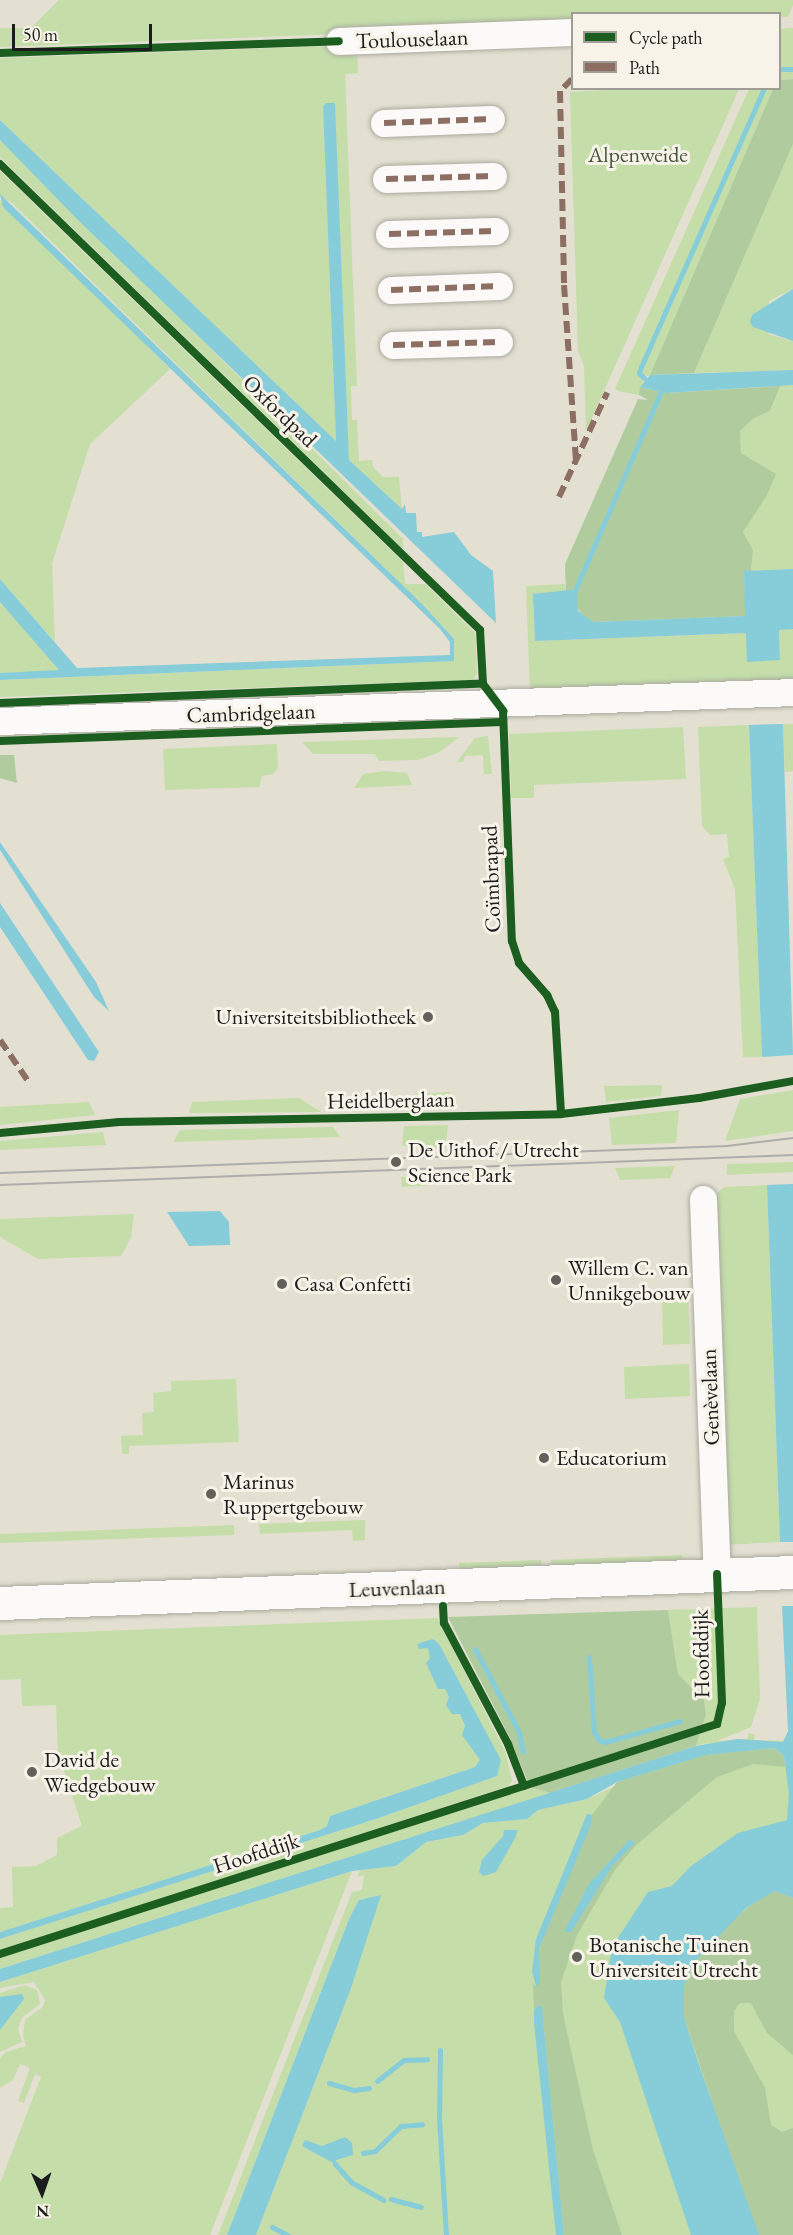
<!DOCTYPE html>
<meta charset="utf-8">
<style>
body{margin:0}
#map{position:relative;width:793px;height:2235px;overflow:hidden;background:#e3e0d1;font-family:"EB Garamond",serif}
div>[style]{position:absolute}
.green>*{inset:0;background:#c4dda9}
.forest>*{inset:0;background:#b0cc9e}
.water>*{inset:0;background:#86ccd9}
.stream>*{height:5px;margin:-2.5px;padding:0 2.5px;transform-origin:2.5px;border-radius:2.5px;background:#86ccd9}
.roads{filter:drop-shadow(0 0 2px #abaaa0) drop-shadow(0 0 2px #abaaa0)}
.minor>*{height:27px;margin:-13.5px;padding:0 13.5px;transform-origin:13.5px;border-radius:13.5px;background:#fbfaf8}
.major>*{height:33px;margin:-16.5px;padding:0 16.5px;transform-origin:16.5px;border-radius:16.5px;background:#fbfaf8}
.tram>*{height:1.5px;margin:-0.75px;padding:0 0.75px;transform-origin:0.75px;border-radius:0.75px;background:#adadab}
.quiet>*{height:6px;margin-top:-3px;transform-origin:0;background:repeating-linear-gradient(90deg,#8d6e63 0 12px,transparent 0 18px)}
.cycleway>*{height:8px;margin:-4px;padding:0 4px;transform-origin:4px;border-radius:4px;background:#1b5e20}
.dots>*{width:16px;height:16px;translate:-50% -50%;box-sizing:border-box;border:3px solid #f7f3e8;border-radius:50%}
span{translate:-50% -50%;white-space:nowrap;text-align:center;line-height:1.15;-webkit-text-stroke:6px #f7f3e8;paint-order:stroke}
.street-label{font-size:22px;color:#1c1c1c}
.park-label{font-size:22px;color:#47553d}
.poi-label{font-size:22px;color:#1c1c1c}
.right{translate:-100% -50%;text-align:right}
.left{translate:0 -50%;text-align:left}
.legend{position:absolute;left:571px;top:12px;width:210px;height:78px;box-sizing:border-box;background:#f7f3e8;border:2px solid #9f9d96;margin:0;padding:8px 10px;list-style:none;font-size:18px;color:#1c1c1c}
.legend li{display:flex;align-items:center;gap:12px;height:30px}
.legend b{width:30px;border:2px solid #9f9d96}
.north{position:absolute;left:12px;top:2163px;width:60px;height:60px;-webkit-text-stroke:4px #f7f3e8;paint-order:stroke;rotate:178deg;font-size:16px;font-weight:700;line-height:24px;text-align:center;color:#1c1c1c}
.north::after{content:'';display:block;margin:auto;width:21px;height:27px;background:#1c1c1c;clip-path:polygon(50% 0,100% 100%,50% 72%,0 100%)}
.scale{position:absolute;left:12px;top:24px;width:140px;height:27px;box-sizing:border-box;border:3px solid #1c1c1c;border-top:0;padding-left:8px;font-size:18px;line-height:21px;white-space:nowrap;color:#1c1c1c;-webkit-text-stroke:4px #f7f3e8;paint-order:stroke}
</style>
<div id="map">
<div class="green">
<div style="clip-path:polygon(59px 0,793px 0,793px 5px,788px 17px,780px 17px,780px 14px,572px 14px,572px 25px,0 47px,0 28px,31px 28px)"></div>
<div style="clip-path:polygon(793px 28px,793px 79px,780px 80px,780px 29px)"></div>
<div style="clip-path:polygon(357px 45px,358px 73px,345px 74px,357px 386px,351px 386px,352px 420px,357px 420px,359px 461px,372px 460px,373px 467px,383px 477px,399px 477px,402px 509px,349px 460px,334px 103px,323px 107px,336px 441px,0 120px,0 58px)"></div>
<div style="clip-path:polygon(623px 89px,739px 89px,586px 431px,584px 367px,578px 350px,570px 92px)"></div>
<div style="clip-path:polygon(749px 89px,773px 89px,650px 375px,644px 378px,639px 395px,618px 391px,615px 389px)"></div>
<div style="clip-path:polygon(0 140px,403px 539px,403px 549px,0 157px)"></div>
<div style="clip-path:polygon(793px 144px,793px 289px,769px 301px,768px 334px,793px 341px,793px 370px,694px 373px)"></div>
<div style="clip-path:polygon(0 171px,403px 562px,405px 584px,425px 584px,475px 633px,477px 674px,473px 680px,0 697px,0 680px,454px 661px,454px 639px,423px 605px,11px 202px,0 196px)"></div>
<div style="clip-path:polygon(0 200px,170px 369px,90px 444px,52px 564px,55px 642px,0 579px)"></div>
<div style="clip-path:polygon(793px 385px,793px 569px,751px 571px,753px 550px,743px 532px,776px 474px,741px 453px,740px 431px,754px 418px,770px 411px,780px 386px)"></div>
<div style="clip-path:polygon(565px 584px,566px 593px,533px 594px,535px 641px,746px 633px,780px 660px,779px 629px,793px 629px,793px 682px,530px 692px,526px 586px)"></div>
<div style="clip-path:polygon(0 602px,54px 660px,60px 671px,0 673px)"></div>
<div style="clip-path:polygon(783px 724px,793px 724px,793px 771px,785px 772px)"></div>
<div style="clip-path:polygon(749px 725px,762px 1057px,743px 1057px,735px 889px,723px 859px,729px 857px,727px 834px,710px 835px,702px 826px,698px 727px)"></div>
<div style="clip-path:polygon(683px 727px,686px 779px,534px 785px,534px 798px,511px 798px,509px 734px)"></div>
<div style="clip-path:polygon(488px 736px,492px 774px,484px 774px,483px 755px,465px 756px,463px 762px,457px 762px,475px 738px)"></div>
<div style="clip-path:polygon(459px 737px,438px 753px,417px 760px,379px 761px,375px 754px,313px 754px,302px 742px)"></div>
<div style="clip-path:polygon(277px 744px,278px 768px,273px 774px,262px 776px,259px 787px,165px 790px,163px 749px)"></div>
<div style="clip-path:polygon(384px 771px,407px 773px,412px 785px,354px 788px,363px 774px)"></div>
<div style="clip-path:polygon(662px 1085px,661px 1096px,606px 1102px,604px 1086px)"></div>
<div style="clip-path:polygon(793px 1090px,793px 1131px,725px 1141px,740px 1099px)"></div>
<div style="clip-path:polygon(450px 1092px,451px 1109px,406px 1110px,414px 1094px)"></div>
<div style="clip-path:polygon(299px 1098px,321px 1112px,189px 1113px,192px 1102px)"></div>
<div style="clip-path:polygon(89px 1102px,95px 1115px,0 1125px,0 1107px)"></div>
<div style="clip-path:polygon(679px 1110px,676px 1143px,612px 1145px,609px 1118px)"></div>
<div style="clip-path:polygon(448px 1125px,445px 1150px,402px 1146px,404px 1126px)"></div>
<div style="clip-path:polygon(333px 1127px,340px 1137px,173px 1142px,180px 1130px)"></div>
<div style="clip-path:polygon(103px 1132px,106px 1145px,0 1150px,0 1141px)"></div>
<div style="clip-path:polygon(793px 1162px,793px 1172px,727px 1175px,727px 1164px)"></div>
<div style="clip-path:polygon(675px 1166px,670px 1178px,620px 1180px,615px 1168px)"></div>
<div style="clip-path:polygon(440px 1175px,435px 1185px,402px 1187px,401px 1177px)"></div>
<div style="clip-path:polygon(767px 1185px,780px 1542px,722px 1545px,713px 1197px,724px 1187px)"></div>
<div style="clip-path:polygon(134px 1214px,131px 1237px,121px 1256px,38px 1259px,0 1237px,0 1219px)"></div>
<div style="clip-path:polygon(688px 1293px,690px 1344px,663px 1345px,662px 1294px)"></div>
<div style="clip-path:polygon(689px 1364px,690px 1396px,625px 1399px,624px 1367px)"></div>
<div style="clip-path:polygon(236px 1379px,239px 1442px,129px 1446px,129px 1454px,122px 1454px,121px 1436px,143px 1435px,142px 1413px,154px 1412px,153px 1393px,171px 1391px,171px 1381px)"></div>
<div style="clip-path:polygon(365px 1520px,365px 1540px,353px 1541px,352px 1530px,260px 1534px,259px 1524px)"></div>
<div style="clip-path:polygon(234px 1525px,234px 1535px,0 1543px,0 1534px)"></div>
<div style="clip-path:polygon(682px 1555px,683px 1564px,552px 1572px,551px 1560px)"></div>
<div style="clip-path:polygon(541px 1560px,542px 1573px,459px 1575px,459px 1563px)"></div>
<div style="clip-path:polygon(757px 1607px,760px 1699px,751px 1727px,717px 1741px,747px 1739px,749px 1733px,755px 1735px,754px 1740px,793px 1741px,793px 2235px,256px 2235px,350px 1991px,365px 1897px,359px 1900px,349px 1919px,227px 2235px,218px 2235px,352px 1892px,362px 1890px,364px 1875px,357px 1877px,360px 1870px,396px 1866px,426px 1842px,463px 1835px,483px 1823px,527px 1819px,538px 1810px,587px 1799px,708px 1743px,696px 1746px,706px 1714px,704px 1700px,678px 1674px,668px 1610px)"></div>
<div style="clip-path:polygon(437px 1618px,505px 1751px,512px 1781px,508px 1786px,0 1951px,0 1939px,376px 1819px,497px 1776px,428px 1648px,449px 1697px,452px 1714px,459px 1713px,481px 1761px,475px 1767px,330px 1816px,327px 1826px,320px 1830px,0 1932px,0 1908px,13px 1907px,12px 1867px,36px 1866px,57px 1855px,57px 1838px,82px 1826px,58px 1752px,56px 1705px,22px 1706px,21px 1679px,0 1680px,0 1635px)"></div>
<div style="clip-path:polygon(530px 1787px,550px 1793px,0 1969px,0 1958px)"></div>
<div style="clip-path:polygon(352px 1871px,210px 2235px,0 2235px,0 2183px,41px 2077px,35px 2074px,24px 2103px,18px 2101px,30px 2068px,20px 2064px,13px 2080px,0 2088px,0 2058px,6px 2052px,26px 2046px,23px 2035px,25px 2020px,43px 2007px,45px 2000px,34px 1982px,0 1988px,0 1982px)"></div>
<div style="clip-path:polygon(24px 1985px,37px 1990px,40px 2004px,22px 2018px,18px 2029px,22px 2042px,0 2052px,0 1993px)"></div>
</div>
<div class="forest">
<div style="clip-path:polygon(793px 79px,793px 144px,694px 373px,650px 375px,773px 89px,780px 88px,780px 80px)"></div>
<div style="clip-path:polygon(780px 386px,770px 411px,754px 418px,740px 431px,741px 453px,776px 474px,767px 495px,743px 532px,753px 550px,751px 571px,744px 571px,746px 616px,593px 622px,584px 618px,575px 604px,578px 589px,566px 593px,565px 564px,638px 399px,648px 400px,639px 395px,640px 387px,666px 393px)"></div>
<div style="clip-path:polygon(0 755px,14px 755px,17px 783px,0 778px)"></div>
<div style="clip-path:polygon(668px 1610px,678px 1674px,704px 1700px,706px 1714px,696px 1746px,550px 1793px,530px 1787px,510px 1738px,448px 1617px)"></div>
<div style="clip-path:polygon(773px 1748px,784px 1756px,785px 1767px,753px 1764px,717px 1777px,636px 1845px,615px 1870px,577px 1935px,561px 1982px,563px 2014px,593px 2150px,622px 2235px,564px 2235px,542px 2008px,539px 2005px,534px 2010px,533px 1984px,536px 1986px,539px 1950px,592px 1815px,617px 1782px,706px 1755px)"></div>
<div style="clip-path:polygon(775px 1891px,793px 1898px,793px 2055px,767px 2033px,751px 2003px,740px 2003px,734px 2011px,734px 2031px,765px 2088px,771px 2125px,782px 2132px,793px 2128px,793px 2235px,759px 2235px,751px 2219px,684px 2017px,684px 1985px,693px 1963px,725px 1927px,763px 1895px)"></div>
</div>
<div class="water">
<div style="clip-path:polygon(326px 103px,335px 103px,349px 460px,402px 509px,405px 504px,406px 513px,416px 513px,417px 532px,422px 532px,422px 537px,454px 532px,471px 555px,493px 571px,496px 623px,79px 221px,0 140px,0 120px,336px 441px,323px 107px)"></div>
<div style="clip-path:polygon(0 194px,423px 605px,454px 639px,454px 661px,0 680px,0 673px,59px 670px,0 602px,0 579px,77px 668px,450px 655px,450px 642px,440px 629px,3px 207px)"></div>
<div style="clip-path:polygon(793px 289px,793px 341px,753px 327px,750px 322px,752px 315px)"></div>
<div style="clip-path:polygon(793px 370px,793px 385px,666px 393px,640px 387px,650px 375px)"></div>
<div style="clip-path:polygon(793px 569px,793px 629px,779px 630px,780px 660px,747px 662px,746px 633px,535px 641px,533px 594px,578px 589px,578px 611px,593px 622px,745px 616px,744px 571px)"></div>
<div style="clip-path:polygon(783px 724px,793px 1055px,762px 1057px,749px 725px)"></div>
<div style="clip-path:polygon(0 842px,96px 982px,109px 1011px,94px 997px,0 850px)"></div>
<div style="clip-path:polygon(0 903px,99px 1052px,94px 1061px,88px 1060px,0 927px)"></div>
<div style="clip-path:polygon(793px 1184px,793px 1542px,780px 1542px,767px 1185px)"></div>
<div style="clip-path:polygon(220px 1211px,229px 1222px,230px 1245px,189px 1246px,167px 1212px)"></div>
<div style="clip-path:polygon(782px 1606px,793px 1606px,793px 1898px,775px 1891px,746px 1908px,693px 1963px,684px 1985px,684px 2017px,698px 2062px,759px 2235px,691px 2235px,620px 2022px,604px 1998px,612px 1947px,648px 1892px,672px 1886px,691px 1866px,738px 1833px,787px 1820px,789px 1794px,784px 1756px,774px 1748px,706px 1755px,617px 1782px,587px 1799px,538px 1810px,527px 1819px,483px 1823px,463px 1835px,426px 1842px,396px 1866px,352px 1871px,0 1982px,0 1969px,696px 1746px,737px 1739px,783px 1742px,788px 1731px)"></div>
<div style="clip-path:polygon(433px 1639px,439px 1644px,501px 1760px,497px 1776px,376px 1819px,0 1939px,0 1932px,320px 1830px,327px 1826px,330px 1816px,475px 1767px,480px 1760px,462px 1735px,465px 1726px,460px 1714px,452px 1714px,446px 1705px,449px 1697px,445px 1689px,438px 1689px,426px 1663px,430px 1658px,428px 1648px,419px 1649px,417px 1644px)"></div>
<div style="clip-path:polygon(587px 1814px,592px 1815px,590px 1827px,539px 1949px,540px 1983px,536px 1986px,532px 1972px,536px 1939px)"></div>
<div style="clip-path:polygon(504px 1830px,518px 1830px,515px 1838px,496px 1872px,483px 1876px,479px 1872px,482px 1860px,503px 1836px)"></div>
<div style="clip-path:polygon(630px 1839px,635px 1843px,613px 1865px,571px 1932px,564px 1932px,589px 1884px)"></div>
<div style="clip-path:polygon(381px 1895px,350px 1991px,256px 2235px,227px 2235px,349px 1919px,359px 1900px)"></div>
<div style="clip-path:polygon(22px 1994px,24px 1999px,0 2030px,0 1997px)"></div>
<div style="clip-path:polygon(539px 2005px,542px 2008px,564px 2235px,556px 2235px,534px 2023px,534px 2010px)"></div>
<div style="clip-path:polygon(345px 2137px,352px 2143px,353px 2155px,336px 2160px,335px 2164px,302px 2146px,305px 2140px,322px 2146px)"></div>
</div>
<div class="stream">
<div style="left:780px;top:69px;width:13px"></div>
<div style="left:644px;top:378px;width:7px;rotate:-135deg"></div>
<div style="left:639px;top:373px;width:6px;rotate:-72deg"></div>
<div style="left:641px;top:367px;width:305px;rotate:-66.2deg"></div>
<div style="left:576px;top:588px;width:214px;rotate:-66.6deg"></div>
<div style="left:475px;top:1649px;width:94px;rotate:62.1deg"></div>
<div style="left:519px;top:1732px;width:20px;rotate:79deg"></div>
<div style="left:589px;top:1657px;width:75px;rotate:86.2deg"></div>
<div style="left:594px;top:1732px;width:9px;rotate:58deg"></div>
<div style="left:599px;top:1740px;width:6px;rotate:18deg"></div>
<div style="left:605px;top:1742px;width:78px;rotate:-15.6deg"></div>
<div style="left:440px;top:2050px;width:68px;rotate:90.8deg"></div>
<div style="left:439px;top:2118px;width:117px;rotate:86.6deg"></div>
<div style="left:377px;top:2081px;width:34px;rotate:-38deg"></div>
<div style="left:404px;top:2060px;width:23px;rotate:-2deg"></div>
<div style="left:329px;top:2083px;width:26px;rotate:16deg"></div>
<div style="left:354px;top:2090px;width:15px;rotate:-8deg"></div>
<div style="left:363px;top:2153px;width:12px;rotate:-9deg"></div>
<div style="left:375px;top:2151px;width:36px;rotate:-44deg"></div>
<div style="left:401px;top:2126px;width:21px;rotate:-5deg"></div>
<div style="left:335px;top:2164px;width:24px;rotate:48deg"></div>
<div style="left:351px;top:2182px;width:37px;rotate:29deg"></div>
<div style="left:391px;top:2199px;width:31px;rotate:15deg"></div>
<div style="left:272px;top:2227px;width:18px;rotate:27deg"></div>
</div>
<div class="roads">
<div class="minor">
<div style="left:339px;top:41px;width:233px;rotate:-2.2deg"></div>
<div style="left:384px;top:123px;width:107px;rotate:-2.1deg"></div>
<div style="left:386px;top:179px;width:107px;rotate:-1.6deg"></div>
<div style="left:389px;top:234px;width:106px;rotate:-1.6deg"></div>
<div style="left:391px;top:290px;width:108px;rotate:-2.1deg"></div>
<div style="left:393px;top:345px;width:106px;rotate:-1.6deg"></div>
<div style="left:0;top:721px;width:794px;rotate:-2.09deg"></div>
<div style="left:703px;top:1199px;width:375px;rotate:87.9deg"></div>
</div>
<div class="major">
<div style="left:0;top:1603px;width:794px;rotate:-2.24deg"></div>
</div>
</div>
<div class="tram">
<div style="left:0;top:1173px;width:728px;rotate:-2.13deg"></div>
<div style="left:727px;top:1146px;width:66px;rotate:-6.9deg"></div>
<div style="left:0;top:1185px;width:794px;rotate:-2.17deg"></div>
</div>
<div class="quiet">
<div style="left:572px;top:79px;width:17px;rotate:135deg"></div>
<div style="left:560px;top:91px;width:194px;rotate:88.8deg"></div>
<div style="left:564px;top:285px;width:176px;rotate:86.1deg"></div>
<div style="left:384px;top:123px;width:107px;rotate:-2.1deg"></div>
<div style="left:386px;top:179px;width:107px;rotate:-1.6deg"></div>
<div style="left:389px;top:234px;width:106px;rotate:-1.6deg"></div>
<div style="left:391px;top:290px;width:108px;rotate:-2.1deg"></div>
<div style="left:393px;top:345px;width:106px;rotate:-1.6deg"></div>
<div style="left:559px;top:497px;width:115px;rotate:-65.2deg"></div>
<div style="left:0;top:1040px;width:53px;rotate:55.7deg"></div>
</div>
<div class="cycleway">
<div style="left:0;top:53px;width:339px;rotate:-2deg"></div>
<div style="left:0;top:164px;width:669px;rotate:44.15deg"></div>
<div style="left:480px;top:630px;width:54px;rotate:86.8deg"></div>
<div style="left:483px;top:684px;width:34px;rotate:53deg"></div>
<div style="left:503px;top:711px;width:230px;rotate:87.8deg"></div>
<div style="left:512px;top:941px;width:23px;rotate:72deg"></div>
<div style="left:519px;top:963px;width:43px;rotate:48.8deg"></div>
<div style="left:547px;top:995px;width:19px;rotate:65deg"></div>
<div style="left:555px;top:1012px;width:102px;rotate:86.6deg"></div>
<div style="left:0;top:703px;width:483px;rotate:-2.3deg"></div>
<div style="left:0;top:741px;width:503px;rotate:-2.16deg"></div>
<div style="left:0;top:1133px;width:120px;rotate:-5.3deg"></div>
<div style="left:119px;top:1122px;width:442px;rotate:-1deg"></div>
<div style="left:561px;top:1114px;width:139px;rotate:-6.6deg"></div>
<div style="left:699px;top:1098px;width:96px;rotate:-10.3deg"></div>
<div style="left:443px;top:1606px;width:17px;rotate:87deg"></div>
<div style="left:444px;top:1623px;width:137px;rotate:62.1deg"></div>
<div style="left:508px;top:1744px;width:45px;rotate:69.1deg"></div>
<div style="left:0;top:1954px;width:753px;rotate:-17.79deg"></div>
<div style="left:717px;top:1724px;width:22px;rotate:-77deg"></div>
<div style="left:722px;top:1703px;width:129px;rotate:-92.2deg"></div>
</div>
<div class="dots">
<div style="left:428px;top:1017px;background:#62615b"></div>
<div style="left:396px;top:1162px;background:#62615b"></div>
<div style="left:556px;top:1280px;background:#62615b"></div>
<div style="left:282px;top:1284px;background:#62615b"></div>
<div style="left:544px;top:1458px;background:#62615b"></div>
<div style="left:211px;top:1494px;background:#62615b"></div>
<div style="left:32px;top:1772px;background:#62615b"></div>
<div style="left:577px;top:1957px;background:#62615b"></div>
</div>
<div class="street-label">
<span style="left:412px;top:39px;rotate:-2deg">Toulouselaan</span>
<span style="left:280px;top:411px;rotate:44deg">Oxfordpad</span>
<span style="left:251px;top:713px;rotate:-2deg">Cambridgelaan</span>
<span style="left:491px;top:879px;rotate:-92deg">Coïmbrapad</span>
<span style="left:391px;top:1100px;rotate:-1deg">Heidelberglaan</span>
<span style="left:710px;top:1397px;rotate:-92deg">Genèvelaan</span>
<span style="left:397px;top:1588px;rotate:-2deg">Leuvenlaan</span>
<span style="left:701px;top:1654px;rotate:-91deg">Hoofddijk</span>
<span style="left:256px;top:1853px;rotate:-18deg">Hoofddijk</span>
</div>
<div class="park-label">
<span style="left:638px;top:155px">Alpenweide</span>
</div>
<div class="poi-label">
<span class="right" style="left:416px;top:1017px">Universiteitsbibliotheek</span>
<span class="left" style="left:408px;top:1162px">De Uithof / Utrecht<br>Science Park</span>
<span class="left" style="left:568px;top:1280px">Willem C. van<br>Unnikgebouw</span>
<span class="left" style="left:294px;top:1284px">Casa Confetti</span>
<span class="left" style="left:556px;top:1458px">Educatorium</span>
<span class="left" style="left:223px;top:1494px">Marinus<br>Ruppertgebouw</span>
<span class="left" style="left:44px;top:1772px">David de<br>Wiedgebouw</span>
<span class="left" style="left:589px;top:1957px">Botanische Tuinen<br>Universiteit Utrecht</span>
</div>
<ul class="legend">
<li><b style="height:8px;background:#1b5e20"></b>Cycle path</li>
<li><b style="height:8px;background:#8d6e63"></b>Path</li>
</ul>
<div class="north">N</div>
<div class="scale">50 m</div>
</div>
